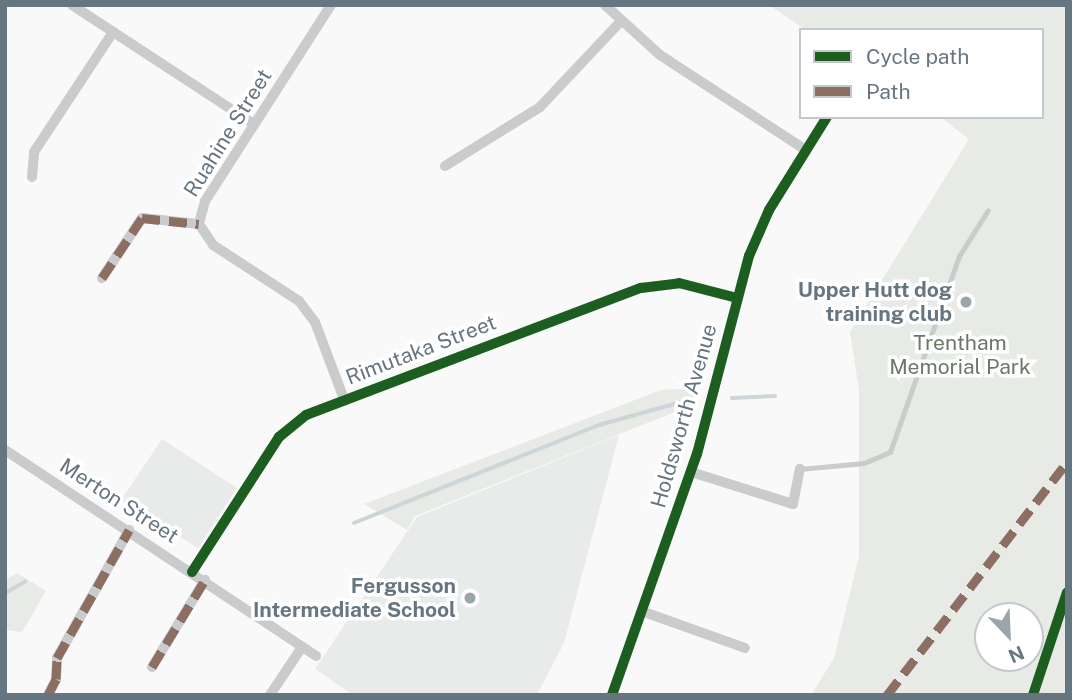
<!DOCTYPE html>
<style>
body{margin:0}
#map{position:relative;width:1072px;height:700px;overflow:hidden;background:#f9f9f9;font-family:"Public Sans",sans-serif}
div>[style]{position:absolute}
.built>*{inset:0;background:#e9eaea}
.green>*{inset:0;background:#e8eae6}
.stream>*{height:3.5px;margin:-1.75px;padding:0 1.75px;transform-origin:1.75px;border-radius:1.75px;background:#ccd5d7}
.lane>*{height:5px;margin:-2.5px;padding:0 2.5px;transform-origin:2.5px;border-radius:2.5px;background:#cacbcc}
.street>*{height:10px;margin:-5px;padding:0 5px;transform-origin:5px;border-radius:5px;background:#cacbcc}
.quiet>*{height:9px;margin-top:-4.5px;transform-origin:0;background:repeating-linear-gradient(90deg,#8d6e63 0 18px,transparent 0 27px)}
.cycleway>*{height:10px;margin:-5px;padding:0 5px;transform-origin:5px;border-radius:5px;background:#1b5e20}
.dots>*{width:19px;height:19px;translate:-50% -50%;box-sizing:border-box;border:4px solid #fff;border-radius:50%}
span{translate:-50% -50%;white-space:nowrap;text-align:center;line-height:1.15;-webkit-text-stroke:7px #fff;paint-order:stroke}
.street-label{font-size:21px;color:#667681}
.poi-label{font-size:21px;color:#667681;font-weight:700}
.right{translate:-100% -50%;text-align:right}
.park-label{font-size:21px;color:#697965}
.frame{position:absolute;inset:0;border:7px solid #667681;pointer-events:none}
.legend{position:absolute;left:799px;top:28px;width:245px;height:91px;box-sizing:border-box;background:#fff;border:2px solid #c2c8cd;margin:0;padding:9px 12px;list-style:none;font-size:21px;color:#667681}
.legend li{display:flex;align-items:center;gap:14px;height:35px}
.legend b{width:35px;border:2px solid #c2c8cd}
.north{position:absolute;left:974px;top:602px;width:70px;height:70px;box-sizing:border-box;background:#fff;border:2px solid #c2c8cd;border-radius:50%;rotate:157deg;font-size:19px;font-weight:700;line-height:28px;text-align:center;color:#667681}
.north::after{content:'';display:block;margin:auto;width:24px;height:32px;background:#99a4ab;clip-path:polygon(50% 0,100% 100%,50% 72%,0 100%)}
</style>
<div id="map">
<div class="built">
<div style="clip-path:polygon(619px 435px,564px 643px,537px 695px,353px 695px,315px 669px,417px 517px)"></div>
<div style="clip-path:polygon(162px 439px,237px 488px,198px 548px,121px 500px)"></div>
</div>
<div class="green">
<div style="clip-path:polygon(evenodd,769px 5px,1067px 5px,1067px 695px,811px 695px,834px 658px,859px 556px,859px 390px,850px 332px,969px 139px,940px 117px,1042px 117px,1042px 30px,806px 30px,769px 5px,988px 616px,1030px 616px,1030px 658px,988px 658px,988px 616px)"></div>
<div style="clip-path:polygon(695px 388px,691px 410px,675px 412px,415px 516px,407px 530px,364px 504px,661px 390px)"></div>
<div style="clip-path:polygon(17px 573px,46px 591px,22px 632px,5px 630px,5px 580px)"></div>
</div>
<div class="stream">
<div style="left:732px;top:398px;width:43px;rotate:-2.7deg"></div>
<div style="left:354px;top:523px;width:264px;rotate:-21.8deg"></div>
<div style="left:599px;top:425px;width:93px;rotate:-15.5deg"></div>
<div style="left:5px;top:593px;width:23px;rotate:-29deg"></div>
</div>
<div class="lane">
<div style="left:800px;top:469px;width:64px;rotate:-5.4deg"></div>
<div style="left:864px;top:463px;width:28px;rotate:-23deg"></div>
<div style="left:890px;top:452px;width:208px;rotate:-70.6deg"></div>
<div style="left:959px;top:256px;width:54px;rotate:-57.8deg"></div>
</div>
<div class="street">
<div style="left:72px;top:5px;width:217px;rotate:33.2deg"></div>
<div style="left:331px;top:5px;width:233px;rotate:122.7deg"></div>
<div style="left:205px;top:201px;width:24px;rotate:105deg"></div>
<div style="left:199px;top:224px;width:25px;rotate:56deg"></div>
<div style="left:213px;top:245px;width:103px;rotate:33.1deg"></div>
<div style="left:299px;top:301px;width:26px;rotate:53deg"></div>
<div style="left:315px;top:322px;width:82px;rotate:69.4deg"></div>
<div style="left:605px;top:5px;width:74px;rotate:42.3deg"></div>
<div style="left:660px;top:55px;width:174px;rotate:33.1deg"></div>
<div style="left:445px;top:166px;width:112px;rotate:-31.8deg"></div>
<div style="left:540px;top:107px;width:118px;rotate:-46.7deg"></div>
<div style="left:32px;top:177px;width:25px;rotate:-85deg"></div>
<div style="left:34px;top:152px;width:144px;rotate:-56.6deg"></div>
<div style="left:102px;top:278px;width:72px;rotate:-56.3deg"></div>
<div style="left:142px;top:218px;width:57px;rotate:6deg"></div>
<div style="left:5px;top:450px;width:373px;rotate:33.5deg"></div>
<div style="left:691px;top:472px;width:107px;rotate:17.4deg"></div>
<div style="left:793px;top:504px;width:36px;rotate:-79deg"></div>
<div style="left:192px;top:572px;width:161px;rotate:-57.2deg"></div>
<div style="left:279px;top:437px;width:35px;rotate:-39deg"></div>
<div style="left:306px;top:415px;width:358px;rotate:-20.8deg"></div>
<div style="left:641px;top:288px;width:38px;rotate:-7deg"></div>
<div style="left:679px;top:283px;width:60px;rotate:14.5deg"></div>
<div style="left:644px;top:612px;width:107px;rotate:19.6deg"></div>
<div style="left:152px;top:667px;width:102px;rotate:-58.7deg"></div>
<div style="left:48px;top:695px;width:18px;rotate:-63deg"></div>
<div style="left:56px;top:679px;width:21px;rotate:-87deg"></div>
<div style="left:57px;top:658px;width:147px;rotate:-60.6deg"></div>
<div style="left:270px;top:695px;width:58px;rotate:-56.3deg"></div>
<div style="left:612px;top:695px;width:256px;rotate:-70.6deg"></div>
<div style="left:697px;top:454px;width:205px;rotate:-75.3deg"></div>
<div style="left:749px;top:256px;width:50px;rotate:-66.5deg"></div>
<div style="left:769px;top:210px;width:110px;rotate:-58.1deg"></div>
</div>
<div class="quiet">
<div style="left:102px;top:278px;width:72px;rotate:-56.3deg"></div>
<div style="left:142px;top:218px;width:57px;rotate:6deg"></div>
<div style="left:152px;top:667px;width:102px;rotate:-58.7deg"></div>
<div style="left:48px;top:695px;width:18px;rotate:-63deg"></div>
<div style="left:56px;top:679px;width:21px;rotate:-87deg"></div>
<div style="left:57px;top:658px;width:147px;rotate:-60.6deg"></div>
<div style="left:887px;top:695px;width:294px;rotate:-52.3deg"></div>
</div>
<div class="cycleway">
<div style="left:192px;top:572px;width:161px;rotate:-57.2deg"></div>
<div style="left:279px;top:437px;width:35px;rotate:-39deg"></div>
<div style="left:306px;top:415px;width:358px;rotate:-20.8deg"></div>
<div style="left:641px;top:288px;width:38px;rotate:-7deg"></div>
<div style="left:679px;top:283px;width:60px;rotate:14.5deg"></div>
<div style="left:612px;top:695px;width:256px;rotate:-70.6deg"></div>
<div style="left:697px;top:454px;width:205px;rotate:-75.3deg"></div>
<div style="left:749px;top:256px;width:50px;rotate:-66.5deg"></div>
<div style="left:769px;top:210px;width:110px;rotate:-58.1deg"></div>
<div style="left:1033px;top:695px;width:108px;rotate:-71.7deg"></div>
</div>
<div class="dots">
<div style="left:966px;top:302px;background:#99a4ab"></div>
<div style="left:470px;top:598px;background:#99a4ab"></div>
</div>
<div class="street-label">
<span style="left:228px;top:133px;rotate:-58deg">Ruahine Street</span>
<span style="left:421px;top:350px;rotate:-21deg">Rimutaka Street</span>
<span style="left:684px;top:416px;rotate:-74deg">Holdsworth Avenue</span>
<span style="left:119px;top:501px;rotate:33deg">Merton Street</span>
</div>
<div class="poi-label">
<span class="right" style="left:952px;top:302px">Upper Hutt dog<br>training club</span>
<span class="right" style="left:456px;top:598px">Fergusson<br>Intermediate School</span>
</div>
<div class="park-label">
<span style="left:960px;top:355px">Trentham<br>Memorial Park</span>
</div>
<div class="frame"></div>
<ul class="legend">
<li><b style="height:9px;background:#1b5e20"></b>Cycle path</li>
<li><b style="height:9px;background:#8d6e63"></b>Path</li>
</ul>
<div class="north">N</div>
</div>
